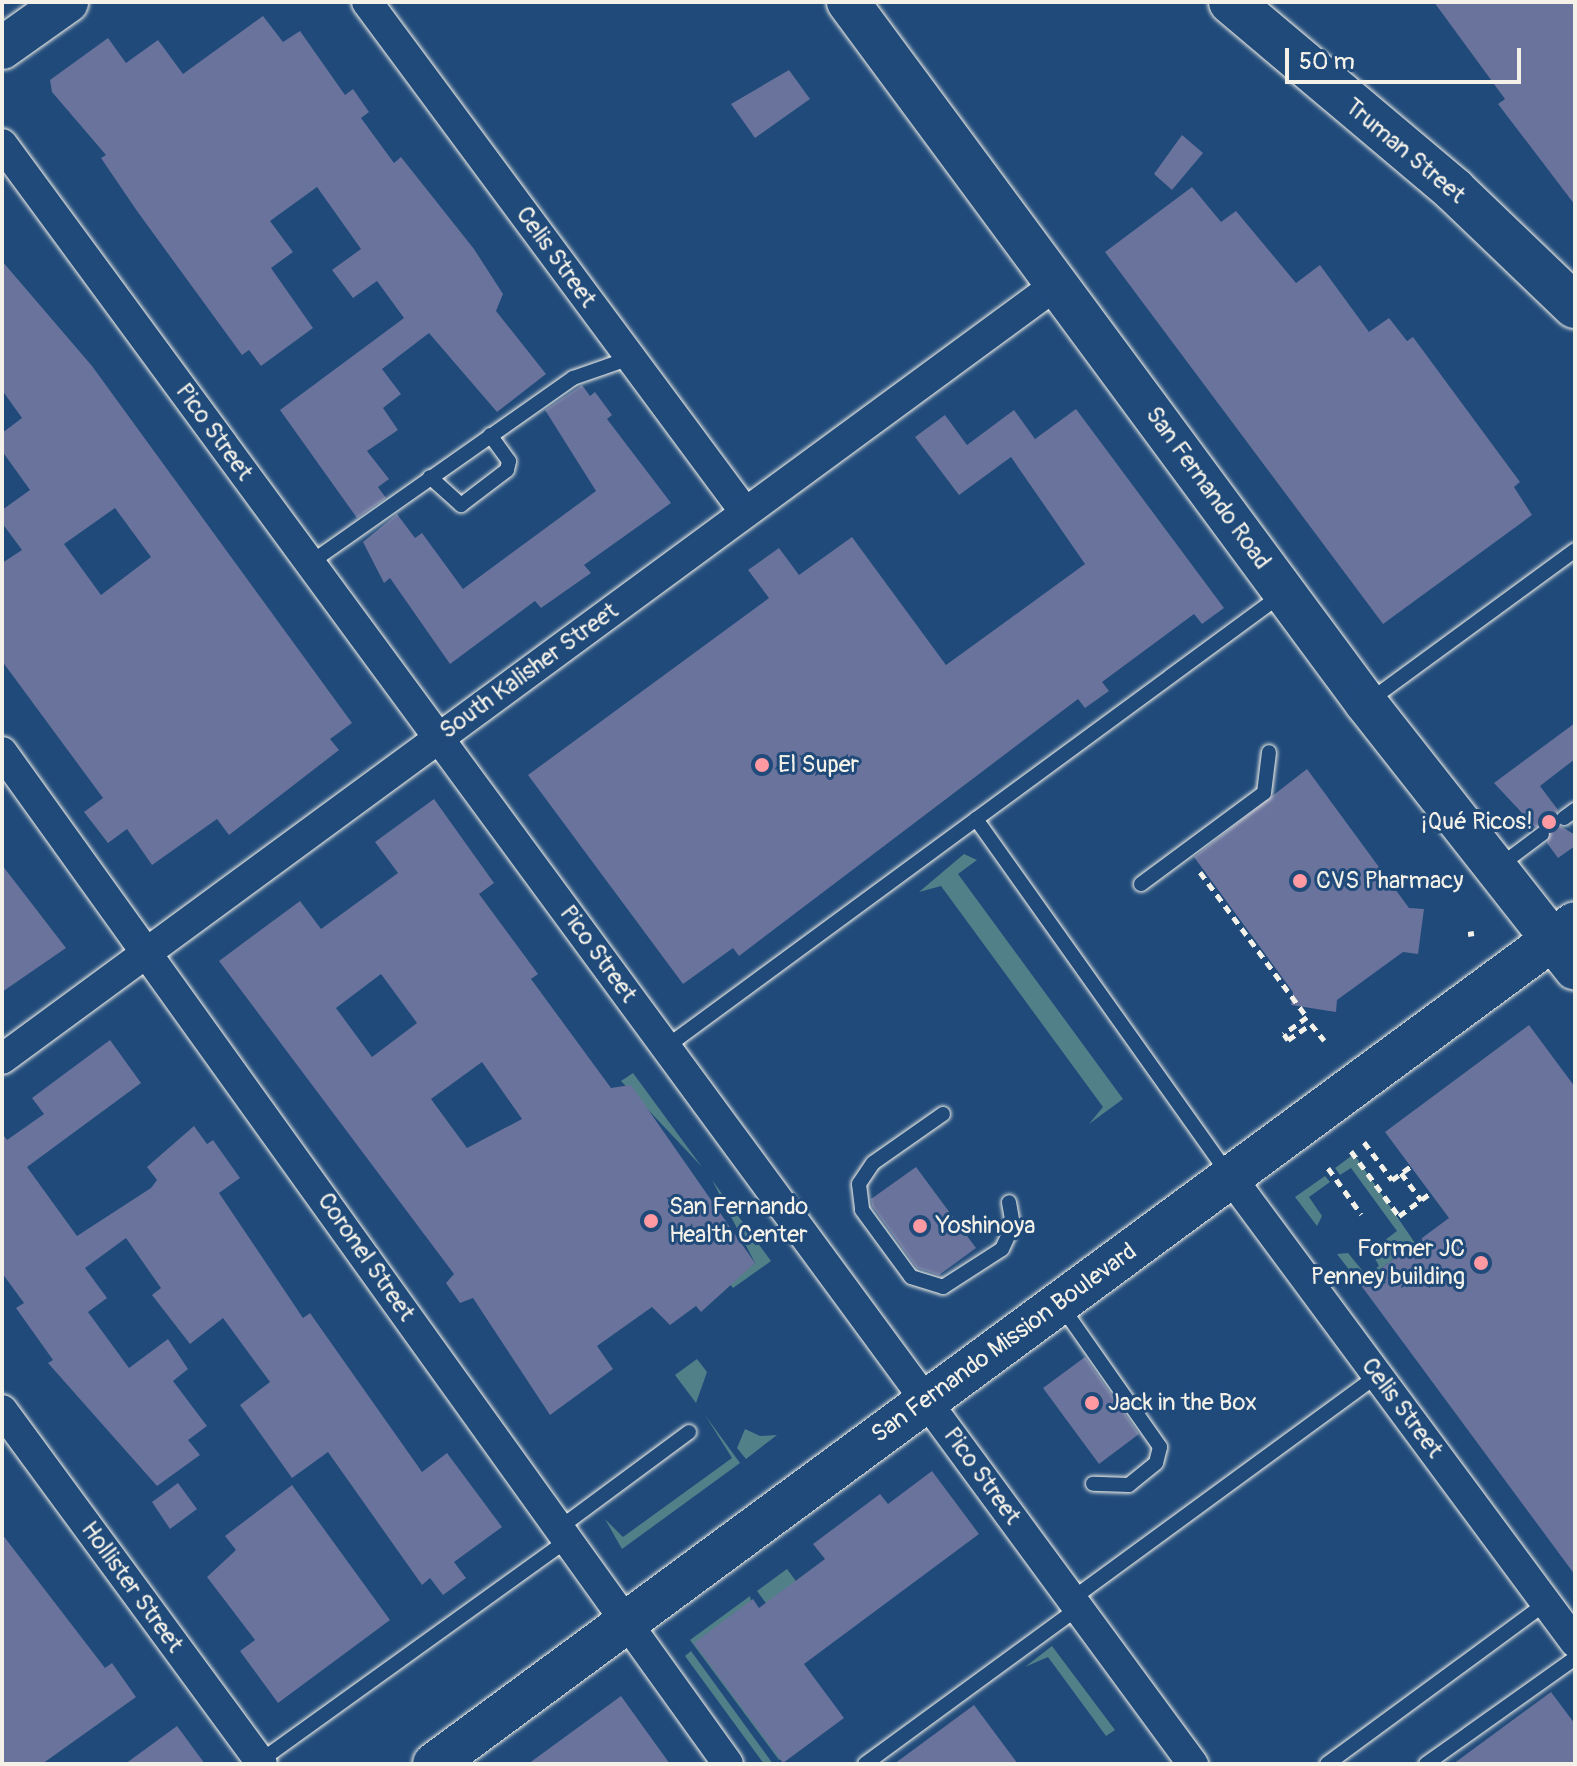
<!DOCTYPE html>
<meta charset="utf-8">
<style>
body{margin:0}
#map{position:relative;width:1577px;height:1766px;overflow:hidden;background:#1f4a7a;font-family:Pangolin,sans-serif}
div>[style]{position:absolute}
.green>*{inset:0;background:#528089}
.building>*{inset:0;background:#69739c}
.path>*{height:5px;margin-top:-2.5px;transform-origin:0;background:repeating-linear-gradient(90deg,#f4f1e8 0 8px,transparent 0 14px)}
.roads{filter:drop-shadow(0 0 2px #f4f1e8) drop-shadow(0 0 2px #f4f1e8)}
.lane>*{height:14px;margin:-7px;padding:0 7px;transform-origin:7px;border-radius:7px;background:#1f4a7a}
.street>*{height:30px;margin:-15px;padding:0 15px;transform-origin:15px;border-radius:15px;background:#1f4a7a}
.secondary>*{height:42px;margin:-21px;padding:0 21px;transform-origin:21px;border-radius:21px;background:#1f4a7a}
.primary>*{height:44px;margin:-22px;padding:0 22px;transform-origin:22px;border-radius:22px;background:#1f4a7a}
.dots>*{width:22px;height:22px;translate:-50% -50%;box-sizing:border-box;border:4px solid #1f4a7a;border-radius:50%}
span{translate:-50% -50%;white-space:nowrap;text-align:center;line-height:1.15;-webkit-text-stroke:6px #1f4a7a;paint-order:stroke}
.street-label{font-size:24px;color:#f4f1e8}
.poi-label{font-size:24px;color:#f4f1e8}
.left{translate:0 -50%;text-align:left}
.right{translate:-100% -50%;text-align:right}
.frame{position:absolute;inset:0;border:4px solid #f4f1e8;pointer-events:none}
.scale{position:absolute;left:1285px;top:48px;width:236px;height:36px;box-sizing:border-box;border:4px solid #f4f1e8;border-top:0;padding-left:10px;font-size:24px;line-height:28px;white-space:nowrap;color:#f4f1e8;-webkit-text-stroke:6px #1f4a7a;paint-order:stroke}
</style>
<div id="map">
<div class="green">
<div style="clip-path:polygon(964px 854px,977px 860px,958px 874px,1123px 1099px,1089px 1124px,1103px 1107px,941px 886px,919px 892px)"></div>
<div style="clip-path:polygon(633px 1073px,702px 1167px,621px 1081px)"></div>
<div style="clip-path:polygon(1354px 1154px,1415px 1243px,1360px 1284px,1337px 1254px,1348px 1253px,1366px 1275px,1379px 1266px,1371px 1251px,1397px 1231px,1351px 1168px,1340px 1175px,1335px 1168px)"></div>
<div style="clip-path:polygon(1325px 1176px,1330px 1182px,1309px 1197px,1322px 1216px,1317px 1226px,1295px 1197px)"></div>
<div style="clip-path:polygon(712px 1180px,771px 1261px,733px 1288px,729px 1283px,755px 1263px)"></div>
<div style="clip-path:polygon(697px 1359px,707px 1372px,696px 1403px,675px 1375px)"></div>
<div style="clip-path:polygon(705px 1415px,740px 1463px,622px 1549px,605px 1519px,623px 1537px,732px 1458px)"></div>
<div style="clip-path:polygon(745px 1429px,760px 1436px,777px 1435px,746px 1459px,737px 1448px)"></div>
<div style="clip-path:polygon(787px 1569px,798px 1584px,768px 1606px,757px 1591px)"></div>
<div style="clip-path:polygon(750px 1596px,783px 1758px,779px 1760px,690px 1640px)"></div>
<div style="clip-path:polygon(1052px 1646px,1115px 1730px,1106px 1736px,1048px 1657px,1025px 1667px)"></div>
<div style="clip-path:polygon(691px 1651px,773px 1764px,764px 1764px,685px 1656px)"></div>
</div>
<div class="building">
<div style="clip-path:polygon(1434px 2px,1575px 2px,1575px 205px,1498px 104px,1505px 99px)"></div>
<div style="clip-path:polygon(263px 16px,283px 42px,300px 31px,345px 95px,353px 89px,369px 112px,361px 118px,394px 163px,401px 157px,474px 249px,503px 294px,496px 311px,546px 374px,497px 412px,429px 333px,382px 369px,401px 394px,383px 408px,398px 430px,367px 451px,389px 479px,378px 487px,386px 498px,357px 518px,280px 410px,404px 318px,377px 281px,353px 298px,332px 270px,361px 249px,317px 187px,270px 221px,293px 252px,271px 268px,313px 328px,261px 366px,249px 350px,242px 355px,137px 211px,101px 158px,106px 155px,52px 92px,50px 80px,108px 38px,126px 63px,158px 40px,183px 74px)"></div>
<div style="clip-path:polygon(789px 70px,810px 99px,755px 138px,731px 104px)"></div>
<div style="clip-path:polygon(1182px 135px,1203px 153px,1172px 190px,1154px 174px)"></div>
<div style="clip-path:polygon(1192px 187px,1221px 222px,1236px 211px,1296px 283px,1320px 265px,1369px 332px,1389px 318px,1407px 341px,1413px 337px,1520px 482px,1514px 487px,1532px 515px,1383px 624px,1105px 252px)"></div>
<div style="clip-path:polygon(evenodd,2px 261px,92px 366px,352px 723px,330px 739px,339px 750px,229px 835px,217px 819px,152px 865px,127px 829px,108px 843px,84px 812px,103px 798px,2px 661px,2px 563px,22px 550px,2px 523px,2px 510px,30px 490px,2px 451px,2px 433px,22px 418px,2px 390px,2px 261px,115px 508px,151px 557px,101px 595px,64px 544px,115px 508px)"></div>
<div style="clip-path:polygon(582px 385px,590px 396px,595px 392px,612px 415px,607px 419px,671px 503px,584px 565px,591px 573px,541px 608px,535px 601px,450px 664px,390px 578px,384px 583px,363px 542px,397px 514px,415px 538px,422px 533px,463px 589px,596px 491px,545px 410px)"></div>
<div style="clip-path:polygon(1076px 409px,1224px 608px,1202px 624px,1194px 614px,1102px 682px,1109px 691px,1085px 708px,1078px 699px,739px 956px,733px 948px,683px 984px,528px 775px,769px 598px,748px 570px,779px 548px,799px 575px,852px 537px,946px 665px,1085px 564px,1011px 457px,959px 495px,915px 437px,945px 415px,967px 445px,1014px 410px,1035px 439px)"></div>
<div style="clip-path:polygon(1575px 723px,1575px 759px,1540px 786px,1558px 810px,1556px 823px,1575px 835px,1575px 846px,1558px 858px,1547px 843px,1549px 827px,1535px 827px,1494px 783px)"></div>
<div style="clip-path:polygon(1307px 769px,1409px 908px,1424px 909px,1418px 954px,1403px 952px,1337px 1000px,1336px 1012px,1291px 1005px,1293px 992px,1194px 857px)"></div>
<div style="clip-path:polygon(evenodd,434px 799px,494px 883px,479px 894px,538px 974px,531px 979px,611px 1088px,631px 1085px,755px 1263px,701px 1312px,696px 1306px,670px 1325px,652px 1307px,597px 1346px,613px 1369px,550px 1415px,473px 1298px,460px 1303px,446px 1283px,454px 1274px,219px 961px,300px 901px,321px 929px,398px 873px,375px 842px,434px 799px,381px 974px,417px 1023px,372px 1057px,336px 1008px,381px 974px,434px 799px,482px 1062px,522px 1119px,467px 1148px,431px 1099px,482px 1062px)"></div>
<div style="clip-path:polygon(2px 865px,66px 948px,2px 992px)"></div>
<div style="clip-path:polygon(1529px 1025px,1575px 1087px,1575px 1575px,1360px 1284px,1449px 1218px,1385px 1132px)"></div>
<div style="clip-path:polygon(110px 1040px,141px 1083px,27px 1167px,77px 1236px,151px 1188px,157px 1180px,147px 1167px,194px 1126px,207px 1144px,213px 1140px,240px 1178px,219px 1193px,303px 1318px,310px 1313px,422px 1472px,447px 1453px,502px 1527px,454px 1562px,466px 1578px,443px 1595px,430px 1578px,422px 1585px,328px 1452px,292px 1478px,240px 1405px,270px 1382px,223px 1318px,190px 1344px,152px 1295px,161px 1288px,126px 1238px,85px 1268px,107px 1298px,88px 1312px,129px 1368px,168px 1339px,188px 1369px,173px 1381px,207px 1426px,188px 1440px,200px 1455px,157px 1486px,48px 1363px,53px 1360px,16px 1308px,24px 1303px,2px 1273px,2px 1133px,7px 1140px,44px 1114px,32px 1098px)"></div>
<div style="clip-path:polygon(916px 1167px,976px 1248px,939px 1275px,917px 1268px,872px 1206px,871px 1199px)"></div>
<div style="clip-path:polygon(1085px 1357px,1139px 1434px,1099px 1464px,1043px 1388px)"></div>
<div style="clip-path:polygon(932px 1471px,979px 1534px,804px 1664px,844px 1718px,783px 1763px,694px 1643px,753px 1599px,759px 1608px,825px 1559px,813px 1544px,880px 1494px,888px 1504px)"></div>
<div style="clip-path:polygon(178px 1483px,197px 1509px,170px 1529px,152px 1502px)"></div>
<div style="clip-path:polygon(292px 1485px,390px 1620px,278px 1703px,240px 1651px,255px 1640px,207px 1577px,236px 1550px,225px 1536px)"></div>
<div style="clip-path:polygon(2px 1534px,105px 1668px,112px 1663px,136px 1697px,42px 1764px,2px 1764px)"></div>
<div style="clip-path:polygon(1551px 1692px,1575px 1724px,1575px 1764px,1453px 1764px)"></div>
<div style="clip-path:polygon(621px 1696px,670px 1764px,528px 1764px)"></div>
<div style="clip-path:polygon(974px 1705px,1018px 1764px,894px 1764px)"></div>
<div style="clip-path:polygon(177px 1726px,205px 1764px,125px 1764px)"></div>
</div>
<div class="path">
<div style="left:1200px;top:872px;width:180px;rotate:53.6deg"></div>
<div style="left:1307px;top:1017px;width:29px;rotate:144deg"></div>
<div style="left:1284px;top:1034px;width:7px;rotate:56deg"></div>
<div style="left:1288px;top:1040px;width:28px;rotate:-35deg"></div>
<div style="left:1311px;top:1024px;width:21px;rotate:51deg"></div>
<div style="left:1468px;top:934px;width:6px;rotate:-9deg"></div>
<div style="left:1364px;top:1142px;width:47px;rotate:53.6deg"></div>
<div style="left:1392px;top:1180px;width:24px;rotate:-36deg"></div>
<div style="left:1351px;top:1151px;width:81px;rotate:53.6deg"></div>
<div style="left:1399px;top:1216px;width:39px;rotate:-36deg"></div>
<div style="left:1328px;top:1168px;width:57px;rotate:54.3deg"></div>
<div style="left:1401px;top:1173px;width:34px;rotate:53deg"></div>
</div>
<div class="roads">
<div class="lane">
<div style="left:430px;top:477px;width:42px;rotate:42.1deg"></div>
<div style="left:461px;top:505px;width:58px;rotate:-37.3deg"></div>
<div style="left:507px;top:470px;width:9px;rotate:-77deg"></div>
<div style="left:509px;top:461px;width:32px;rotate:-126deg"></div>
<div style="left:310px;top:563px;width:322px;rotate:-35.1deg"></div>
<div style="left:573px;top:378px;width:60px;rotate:-19.3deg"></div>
<div style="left:1369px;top:701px;width:255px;rotate:-36.2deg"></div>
<div style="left:1564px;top:818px;width:14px;rotate:-36deg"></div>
<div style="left:976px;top:819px;width:437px;rotate:54.6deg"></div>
<div style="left:1498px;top:867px;width:55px;rotate:-36.9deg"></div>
<div style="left:1141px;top:884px;width:153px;rotate:-36.5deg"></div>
<div style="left:1264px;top:793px;width:41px;rotate:-83deg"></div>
<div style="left:666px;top:1047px;width:763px;rotate:-36.31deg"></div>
<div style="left:943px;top:1114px;width:85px;rotate:145deg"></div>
<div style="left:873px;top:1163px;width:25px;rotate:124deg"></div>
<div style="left:859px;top:1184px;width:26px;rotate:83deg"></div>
<div style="left:862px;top:1210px;width:83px;rotate:53.8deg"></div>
<div style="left:911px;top:1277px;width:34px;rotate:17deg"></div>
<div style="left:943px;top:1287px;width:70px;rotate:-32.8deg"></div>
<div style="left:1002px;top:1249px;width:26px;rotate:-65deg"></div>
<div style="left:1013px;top:1225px;width:23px;rotate:-100deg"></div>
<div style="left:1062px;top:1307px;width:171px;rotate:55deg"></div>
<div style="left:1160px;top:1447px;width:16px;rotate:104deg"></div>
<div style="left:1156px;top:1463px;width:35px;rotate:141deg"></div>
<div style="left:1129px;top:1485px;width:36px;rotate:-178deg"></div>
<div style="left:558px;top:1529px;width:163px;rotate:-36.5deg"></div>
<div style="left:1072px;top:1599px;width:379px;rotate:-36.2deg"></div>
<div style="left:260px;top:1761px;width:377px;rotate:-35.7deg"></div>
<div style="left:865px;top:1764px;width:264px;rotate:-36.2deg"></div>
<div style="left:1327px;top:1764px;width:272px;rotate:-36.3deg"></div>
<div style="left:1426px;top:1764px;width:183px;rotate:-35.4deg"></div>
</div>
<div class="street">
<div style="left:367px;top:2px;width:635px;rotate:53.46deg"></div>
<div style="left:2px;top:144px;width:2011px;rotate:53.68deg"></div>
<div style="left:2px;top:752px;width:1245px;rotate:54.34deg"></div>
<div style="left:2px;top:1059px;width:1309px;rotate:-36.3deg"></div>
<div style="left:1229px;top:1175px;width:581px;rotate:53.47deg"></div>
<div style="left:2px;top:1410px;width:439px;rotate:53.7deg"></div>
</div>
<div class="secondary">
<div style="left:848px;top:2px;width:872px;rotate:53.54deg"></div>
<div style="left:1366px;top:703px;width:338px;rotate:51.8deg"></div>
<div style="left:2px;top:48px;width:80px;rotate:-35.3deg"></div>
<div style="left:434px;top:1764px;width:1417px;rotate:-36.39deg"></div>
</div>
<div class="primary">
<div style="left:1231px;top:2px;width:292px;rotate:40.1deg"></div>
<div style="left:1454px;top:190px;width:168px;rotate:43.8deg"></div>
</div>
</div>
<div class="dots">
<div style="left:762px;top:765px;background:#ff9aa2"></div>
<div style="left:1549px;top:822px;background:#ff9aa2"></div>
<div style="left:1300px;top:881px;background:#ff9aa2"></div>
<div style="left:651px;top:1221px;background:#ff9aa2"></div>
<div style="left:920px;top:1226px;background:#ff9aa2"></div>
<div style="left:1481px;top:1263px;background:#ff9aa2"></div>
<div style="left:1092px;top:1403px;background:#ff9aa2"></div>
</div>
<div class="street-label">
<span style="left:1405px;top:151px;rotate:40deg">Truman Street</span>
<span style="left:556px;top:257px;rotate:54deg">Celis Street</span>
<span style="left:214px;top:432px;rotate:54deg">Pico Street</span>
<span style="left:1208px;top:488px;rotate:54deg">San Fernando Road</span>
<span style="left:529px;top:671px;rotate:-36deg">South Kalisher Street</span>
<span style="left:598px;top:954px;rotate:54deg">Pico Street</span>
<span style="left:366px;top:1257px;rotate:55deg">Coronel Street</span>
<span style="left:1004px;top:1343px;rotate:-36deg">San Fernando Mission Boulevard</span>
<span style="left:1402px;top:1408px;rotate:53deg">Celis Street</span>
<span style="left:982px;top:1476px;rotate:54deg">Pico Street</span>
<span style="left:132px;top:1587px;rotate:54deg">Hollister Street</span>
</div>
<div class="poi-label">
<span class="left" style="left:778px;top:765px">El Super</span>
<span class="right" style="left:1533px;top:822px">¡Qué Ricos!</span>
<span class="left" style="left:1316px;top:881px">CVS Pharmacy</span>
<span class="left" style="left:669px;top:1221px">San Fernando<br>Health Center</span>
<span class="left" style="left:936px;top:1226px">Yoshinoya</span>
<span class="right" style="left:1465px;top:1263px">Former JC<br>Penney building</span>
<span class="left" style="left:1108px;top:1403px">Jack in the Box</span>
</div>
<div class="frame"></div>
<div class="scale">50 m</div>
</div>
